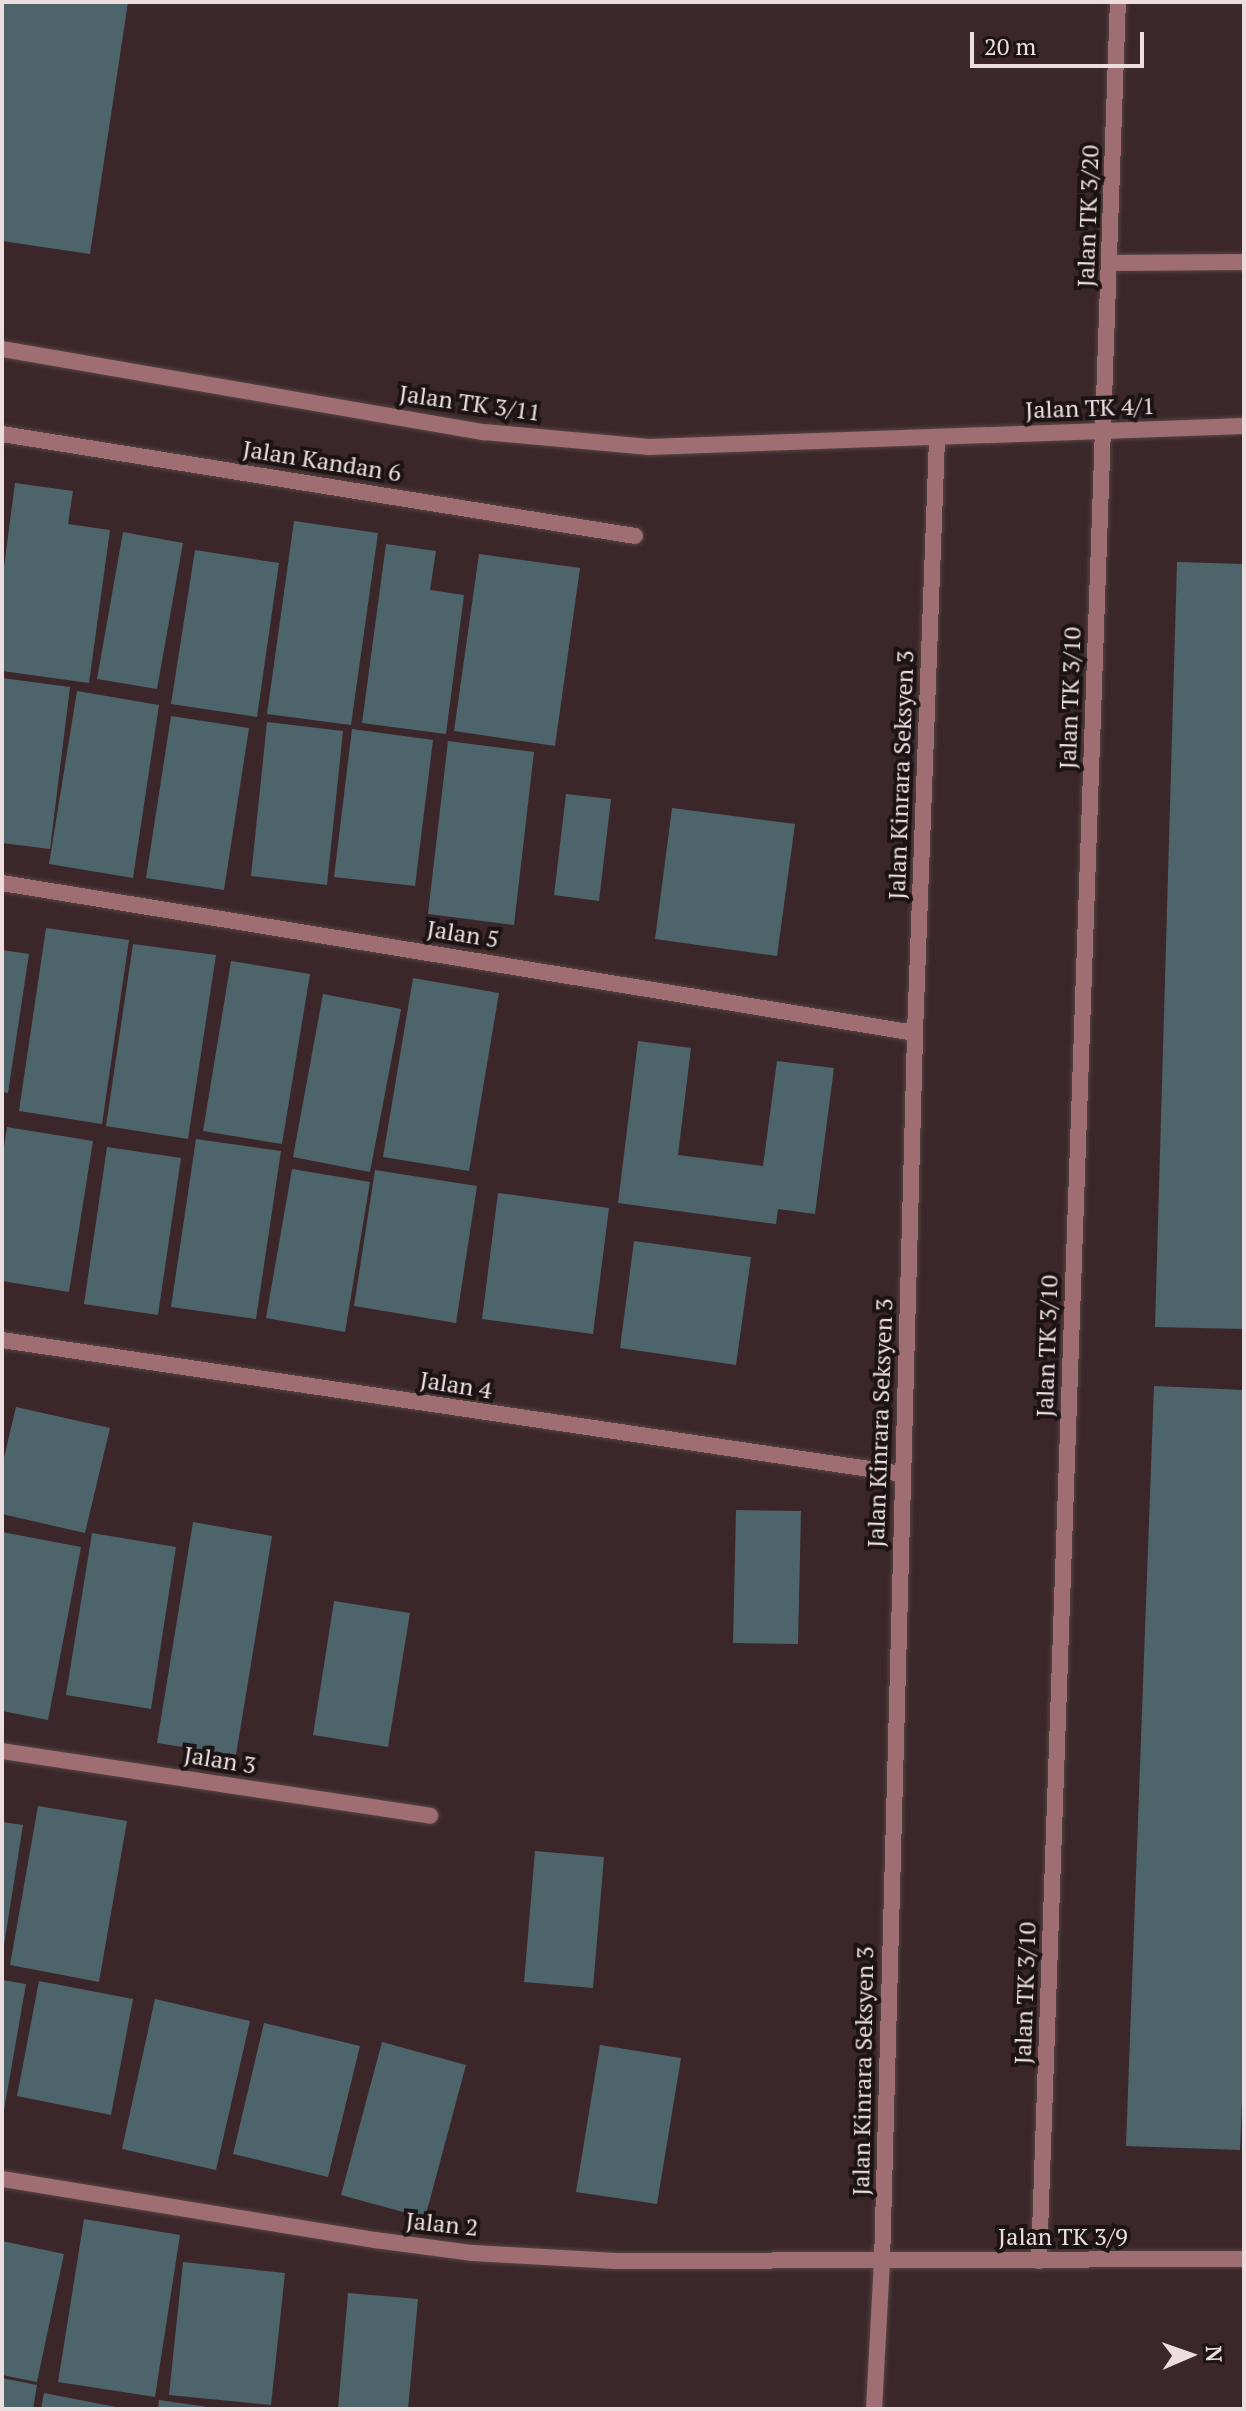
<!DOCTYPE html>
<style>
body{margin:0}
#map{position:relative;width:1246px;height:2411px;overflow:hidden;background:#3b2729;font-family:"PT Serif",serif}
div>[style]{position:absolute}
.building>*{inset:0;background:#4d646b}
.roads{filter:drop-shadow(0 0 2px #574446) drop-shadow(0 0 2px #574446)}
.street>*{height:16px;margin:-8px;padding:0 8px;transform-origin:8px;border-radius:8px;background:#9e6e73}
span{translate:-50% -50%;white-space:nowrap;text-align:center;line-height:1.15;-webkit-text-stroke:8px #1c1314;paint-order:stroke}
.street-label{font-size:24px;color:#ecdedf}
.frame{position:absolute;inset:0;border:4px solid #ecdedf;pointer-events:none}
.north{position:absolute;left:1150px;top:2315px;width:80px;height:80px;-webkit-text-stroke:6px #1c1314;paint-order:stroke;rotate:88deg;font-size:22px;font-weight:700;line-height:32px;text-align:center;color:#ecdedf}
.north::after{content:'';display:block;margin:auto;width:28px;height:36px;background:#ecdedf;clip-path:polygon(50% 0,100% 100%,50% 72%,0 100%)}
.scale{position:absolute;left:970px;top:32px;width:174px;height:36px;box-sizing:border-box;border:4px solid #ecdedf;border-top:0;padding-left:10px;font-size:24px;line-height:28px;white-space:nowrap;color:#ecdedf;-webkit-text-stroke:6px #1c1314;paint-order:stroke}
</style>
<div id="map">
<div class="building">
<div style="clip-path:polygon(2px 2px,128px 2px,90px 254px,2px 241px)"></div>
<div style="clip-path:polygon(15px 483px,73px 491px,68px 524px,110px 530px,89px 683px,2px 671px,2px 582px)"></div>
<div style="clip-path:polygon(294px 521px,378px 533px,351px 725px,267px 714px)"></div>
<div style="clip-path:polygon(123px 532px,183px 543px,157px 689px,97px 679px)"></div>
<div style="clip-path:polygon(386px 544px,436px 551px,430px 590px,464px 595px,446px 734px,362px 723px)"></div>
<div style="clip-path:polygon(195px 550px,279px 563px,257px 717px,171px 704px)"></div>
<div style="clip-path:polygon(479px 554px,580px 568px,555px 746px,454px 731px)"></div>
<div style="clip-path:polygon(1177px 562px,1244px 564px,1244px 1329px,1155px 1327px)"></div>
<div style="clip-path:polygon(2px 678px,70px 687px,50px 849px,2px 843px)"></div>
<div style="clip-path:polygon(77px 691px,159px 705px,133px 878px,49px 864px)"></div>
<div style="clip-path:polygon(171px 716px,249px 728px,224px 890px,146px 878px)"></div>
<div style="clip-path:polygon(267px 722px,343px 731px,327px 885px,251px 876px)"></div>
<div style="clip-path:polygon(352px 729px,433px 740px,415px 886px,334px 877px)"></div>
<div style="clip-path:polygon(448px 741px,534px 752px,514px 925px,428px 914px)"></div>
<div style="clip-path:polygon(566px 794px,611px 799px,599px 901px,554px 895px)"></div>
<div style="clip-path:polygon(672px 808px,795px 824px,777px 956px,655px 939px)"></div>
<div style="clip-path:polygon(46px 928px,129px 940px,102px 1124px,19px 1111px)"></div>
<div style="clip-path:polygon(133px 944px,216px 955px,188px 1139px,106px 1126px)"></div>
<div style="clip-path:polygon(2px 950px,29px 954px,8px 1093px,2px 1092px)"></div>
<div style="clip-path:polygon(231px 961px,310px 974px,282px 1144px,203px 1131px)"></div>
<div style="clip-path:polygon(413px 978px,499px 993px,469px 1171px,383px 1157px)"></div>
<div style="clip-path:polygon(323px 994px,401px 1009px,370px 1172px,293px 1157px)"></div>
<div style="clip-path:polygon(638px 1041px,691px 1048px,678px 1155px,763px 1166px,777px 1061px,834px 1068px,815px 1214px,778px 1209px,776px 1224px,618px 1203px)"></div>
<div style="clip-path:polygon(7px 1127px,93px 1141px,69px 1292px,2px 1281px,2px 1160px)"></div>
<div style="clip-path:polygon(196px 1139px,281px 1151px,256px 1319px,171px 1307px)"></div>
<div style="clip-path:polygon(107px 1147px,181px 1158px,158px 1315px,84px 1304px)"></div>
<div style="clip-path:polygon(292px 1169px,370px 1182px,345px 1332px,266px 1318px)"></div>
<div style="clip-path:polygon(375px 1170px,477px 1186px,456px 1323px,354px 1306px)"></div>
<div style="clip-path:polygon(498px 1193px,609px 1208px,593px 1334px,482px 1319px)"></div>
<div style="clip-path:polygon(634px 1241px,751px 1257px,736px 1365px,620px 1348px)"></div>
<div style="clip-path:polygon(1154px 1386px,1244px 1390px,1244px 2054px,1240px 2150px,1126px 2146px)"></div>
<div style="clip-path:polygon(16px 1407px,110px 1428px,85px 1533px,2px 1514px,2px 1466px)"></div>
<div style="clip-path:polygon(736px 1510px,801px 1511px,798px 1644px,733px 1643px)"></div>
<div style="clip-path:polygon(193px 1522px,272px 1536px,236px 1755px,157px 1743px)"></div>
<div style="clip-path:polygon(2px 1532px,81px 1547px,48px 1720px,2px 1711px)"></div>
<div style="clip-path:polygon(92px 1533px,176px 1547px,151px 1709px,66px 1695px)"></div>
<div style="clip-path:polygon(334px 1601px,410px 1613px,388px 1747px,313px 1735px)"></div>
<div style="clip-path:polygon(38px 1806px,127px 1821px,99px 1982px,10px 1965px)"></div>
<div style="clip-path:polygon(2px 1822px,23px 1825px,4px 1945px,2px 1944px)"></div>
<div style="clip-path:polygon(535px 1851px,604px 1857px,593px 1988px,524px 1982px)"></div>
<div style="clip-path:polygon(2px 1980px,26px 1984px,4px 2110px,2px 2110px)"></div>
<div style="clip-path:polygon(39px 1981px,133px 1999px,111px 2115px,17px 2096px)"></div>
<div style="clip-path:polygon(155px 1999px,250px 2021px,216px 2170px,122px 2149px)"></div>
<div style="clip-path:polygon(264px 2023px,360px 2046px,328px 2177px,233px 2154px)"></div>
<div style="clip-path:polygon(382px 2042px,466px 2065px,425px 2218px,341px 2195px)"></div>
<div style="clip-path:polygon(600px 2045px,681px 2058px,657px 2204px,576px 2192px)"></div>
<div style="clip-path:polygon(84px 2219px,180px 2235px,155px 2397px,58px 2382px)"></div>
<div style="clip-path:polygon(2px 2241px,64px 2254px,37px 2382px,2px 2375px)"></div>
<div style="clip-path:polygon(183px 2262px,285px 2273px,271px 2405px,169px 2395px)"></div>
<div style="clip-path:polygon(348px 2293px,418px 2299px,408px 2409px,338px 2409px)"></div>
<div style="clip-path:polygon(2px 2378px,37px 2385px,33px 2409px,2px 2409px)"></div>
<div style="clip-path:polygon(44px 2393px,121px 2408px,121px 2409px,41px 2409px)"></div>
<div style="clip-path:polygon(159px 2400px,208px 2407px,208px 2409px,158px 2409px)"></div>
</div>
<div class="roads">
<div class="street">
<div style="left:1111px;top:263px;width:133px;rotate:-0.4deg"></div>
<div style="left:2px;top:349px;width:489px;rotate:9.8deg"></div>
<div style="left:484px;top:432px;width:166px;rotate:5.2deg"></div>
<div style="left:649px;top:447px;width:595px;rotate:-2.02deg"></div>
<div style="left:2px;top:434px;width:641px;rotate:9.15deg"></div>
<div style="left:2px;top:883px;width:925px;rotate:9.33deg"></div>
<div style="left:2px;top:1340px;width:911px;rotate:8.46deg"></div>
<div style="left:2px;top:1751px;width:433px;rotate:8.6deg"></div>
<div style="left:2px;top:2179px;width:378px;rotate:9.3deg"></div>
<div style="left:375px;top:2240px;width:99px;rotate:7.6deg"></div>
<div style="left:473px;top:2253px;width:143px;rotate:3.2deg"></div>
<div style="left:616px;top:2261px;width:628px;rotate:-0.18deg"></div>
<div style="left:1039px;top:2261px;width:2260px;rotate:-88deg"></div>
<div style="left:874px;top:2409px;width:146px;rotate:-86.9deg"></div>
<div style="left:882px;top:2263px;width:1230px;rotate:-88.46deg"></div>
<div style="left:915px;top:1033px;width:594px;rotate:-87.88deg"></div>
</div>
</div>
<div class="street-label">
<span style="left:1088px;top:216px;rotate:-88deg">Jalan TK 3/20</span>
<span style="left:470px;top:403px;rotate:8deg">Jalan TK 3/11</span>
<span style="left:1090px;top:408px;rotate:-2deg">Jalan TK 4/1</span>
<span style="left:322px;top:461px;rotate:9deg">Jalan Kandan 6</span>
<span style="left:1070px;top:698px;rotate:-88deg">Jalan TK 3/10</span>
<span style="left:901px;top:775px;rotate:-88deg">Jalan Kinrara Seksyen 3</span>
<span style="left:463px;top:934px;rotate:9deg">Jalan 5</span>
<span style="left:1047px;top:1346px;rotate:-88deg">Jalan TK 3/10</span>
<span style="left:456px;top:1385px;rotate:9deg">Jalan 4</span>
<span style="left:880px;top:1423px;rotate:-88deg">Jalan Kinrara Seksyen 3</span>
<span style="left:220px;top:1760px;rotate:9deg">Jalan 3</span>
<span style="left:1025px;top:1993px;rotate:-88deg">Jalan TK 3/10</span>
<span style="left:863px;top:2071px;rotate:-89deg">Jalan Kinrara Seksyen 3</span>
<span style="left:442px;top:2224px;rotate:6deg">Jalan 2</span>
<span style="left:1063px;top:2237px">Jalan TK 3/9</span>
</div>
<div class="frame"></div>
<div class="north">N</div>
<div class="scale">20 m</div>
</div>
